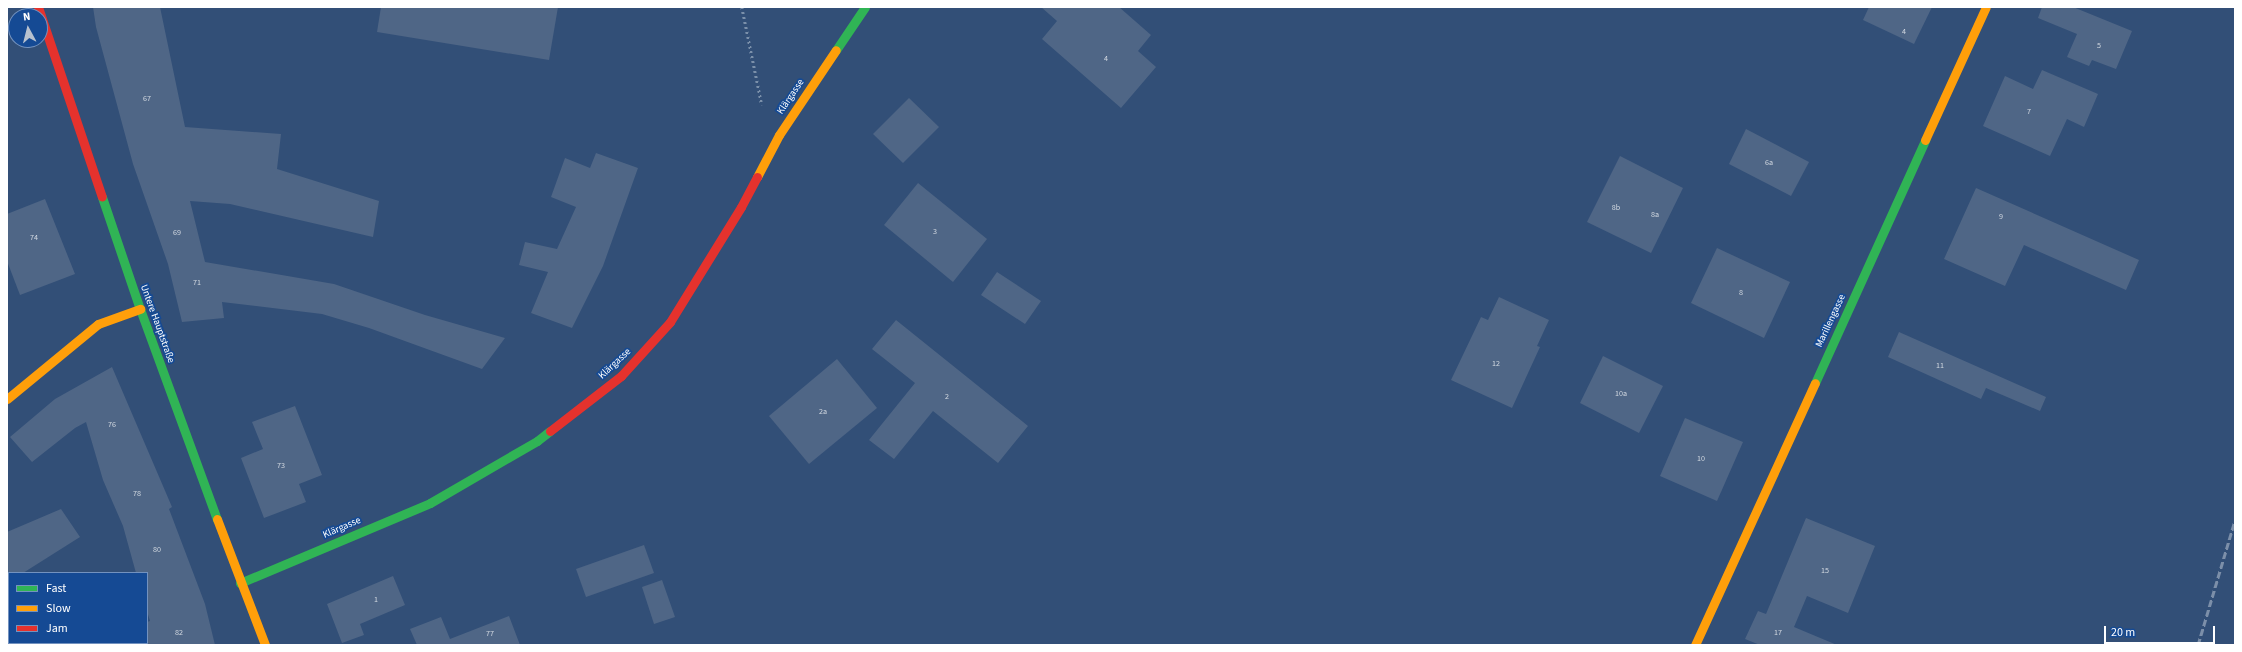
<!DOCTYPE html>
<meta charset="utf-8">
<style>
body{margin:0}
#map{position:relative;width:2242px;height:652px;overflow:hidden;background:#324f77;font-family:"Source Sans 3",sans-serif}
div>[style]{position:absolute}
.building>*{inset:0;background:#4f6686}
.path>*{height:2.5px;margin-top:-1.25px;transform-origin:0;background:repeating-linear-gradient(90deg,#7b90aa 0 2px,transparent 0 5px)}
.fast>*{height:9px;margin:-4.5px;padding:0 4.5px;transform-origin:4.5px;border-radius:4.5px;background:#30b455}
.slow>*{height:9px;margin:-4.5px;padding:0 4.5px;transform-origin:4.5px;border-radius:4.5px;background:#ff9f0a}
.jam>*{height:9px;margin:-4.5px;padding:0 4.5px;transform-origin:4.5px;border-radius:4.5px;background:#e5322d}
.rail>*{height:3px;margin-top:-1.5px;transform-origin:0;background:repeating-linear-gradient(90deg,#7c8fa9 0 7px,transparent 0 10px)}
span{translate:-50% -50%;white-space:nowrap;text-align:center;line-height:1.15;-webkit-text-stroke:3.5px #154a94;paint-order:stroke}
.number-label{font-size:8px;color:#d3d9e1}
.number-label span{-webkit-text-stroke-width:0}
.street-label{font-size:10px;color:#fff}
.frame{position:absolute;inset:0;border:8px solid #fff;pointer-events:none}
.legend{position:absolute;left:8px;top:572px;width:140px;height:72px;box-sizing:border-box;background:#154a94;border:1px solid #7392bf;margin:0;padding:5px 7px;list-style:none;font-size:12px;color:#fff}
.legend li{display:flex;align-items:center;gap:8px;height:20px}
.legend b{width:20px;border:1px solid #7392bf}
.north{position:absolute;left:8px;top:8px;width:40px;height:40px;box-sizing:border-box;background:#154a94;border:1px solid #7392bf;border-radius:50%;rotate:353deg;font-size:11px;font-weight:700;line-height:16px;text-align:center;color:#fff}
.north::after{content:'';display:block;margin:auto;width:14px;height:18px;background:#b7c1cf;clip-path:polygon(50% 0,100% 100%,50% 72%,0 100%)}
.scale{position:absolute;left:2104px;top:626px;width:111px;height:18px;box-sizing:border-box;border:2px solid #fff;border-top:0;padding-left:5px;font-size:12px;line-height:14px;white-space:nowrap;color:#fff;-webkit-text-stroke:3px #154a94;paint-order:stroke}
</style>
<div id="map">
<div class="building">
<div style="clip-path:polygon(93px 7px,160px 7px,185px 127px,281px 134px,277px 169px,379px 201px,373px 237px,230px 204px,190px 201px,205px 262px,334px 284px,425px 315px,505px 338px,482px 369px,369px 328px,322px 314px,222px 302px,224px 318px,182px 322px,168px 264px,133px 164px,96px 27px)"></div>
<div style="clip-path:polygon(381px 7px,558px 7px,549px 60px,377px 32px)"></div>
<div style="clip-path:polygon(1041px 7px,1119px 7px,1151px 35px,1138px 51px,1156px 67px,1121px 108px,1042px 39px,1057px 21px)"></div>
<div style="clip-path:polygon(1869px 7px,1932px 7px,1914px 44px,1863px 20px)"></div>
<div style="clip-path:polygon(2042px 7px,2073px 7px,2132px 31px,2116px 69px,2092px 60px,2089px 66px,2067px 57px,2077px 34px,2038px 18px)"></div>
<div style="clip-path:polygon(2042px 70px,2098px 94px,2084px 127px,2067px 119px,2050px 156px,1983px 126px,2005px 76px,2033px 89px)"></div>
<div style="clip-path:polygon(909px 98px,939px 127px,903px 163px,873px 134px)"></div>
<div style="clip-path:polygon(1746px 129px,1809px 162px,1791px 196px,1729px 164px)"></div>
<div style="clip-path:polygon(596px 153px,638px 168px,603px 266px,572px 328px,531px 313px,548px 272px,519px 265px,525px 242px,557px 249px,576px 207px,551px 197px,565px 158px,590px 168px)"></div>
<div style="clip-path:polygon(1620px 156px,1683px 188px,1651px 253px,1587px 222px)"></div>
<div style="clip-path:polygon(918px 183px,987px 239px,953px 282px,884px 225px)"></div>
<div style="clip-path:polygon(1976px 188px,2139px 260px,2126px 290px,2024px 245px,2005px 286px,1944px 259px)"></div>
<div style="clip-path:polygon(45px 199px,75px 274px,20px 295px,7px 261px,7px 214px)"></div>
<div style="clip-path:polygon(1717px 248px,1790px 282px,1764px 338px,1691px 303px)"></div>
<div style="clip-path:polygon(997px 272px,1041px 301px,1025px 324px,981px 295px)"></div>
<div style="clip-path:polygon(1499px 297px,1549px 320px,1537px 346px,1540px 347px,1512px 408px,1451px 380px,1481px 317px,1488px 320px)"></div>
<div style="clip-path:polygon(896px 320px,1028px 426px,998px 463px,933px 411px,894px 459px,869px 440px,915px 383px,872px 349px)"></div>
<div style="clip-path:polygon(1899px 332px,2046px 397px,2040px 411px,1986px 388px,1981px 399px,1888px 357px)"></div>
<div style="clip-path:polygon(1603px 356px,1663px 386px,1639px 433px,1580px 403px)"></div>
<div style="clip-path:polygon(837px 359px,877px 408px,809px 464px,769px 416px)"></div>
<div style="clip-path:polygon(112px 367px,172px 507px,169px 509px,205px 604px,215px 645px,121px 645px,121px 643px,147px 643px,147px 622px,150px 621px,147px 611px,147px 573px,136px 573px,123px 526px,103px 480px,86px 422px,75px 428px,32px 462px,10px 437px,55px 399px)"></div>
<div style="clip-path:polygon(295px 406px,322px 475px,299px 484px,306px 502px,264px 518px,241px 458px,263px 449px,252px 422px)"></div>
<div style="clip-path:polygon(1685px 418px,1743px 442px,1717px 501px,1660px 476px)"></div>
<div style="clip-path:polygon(61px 509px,80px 537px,23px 573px,9px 573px,9px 643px,52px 643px,53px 645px,7px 645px,7px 532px)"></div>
<div style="clip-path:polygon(1806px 518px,1875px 546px,1848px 613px,1807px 596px,1794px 627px,1837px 645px,1760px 645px,1745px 639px,1758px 611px,1766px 614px)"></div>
<div style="clip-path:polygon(644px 545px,654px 573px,586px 597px,576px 569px)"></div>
<div style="clip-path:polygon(393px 576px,405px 605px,360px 624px,364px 635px,342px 643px,327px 604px)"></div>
<div style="clip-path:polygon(662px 580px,675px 617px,654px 624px,642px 587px)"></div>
<div style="clip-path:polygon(509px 616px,520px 645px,417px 645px,410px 629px,441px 617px,450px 639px)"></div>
</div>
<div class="path">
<div style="left:742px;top:7px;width:100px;rotate:78.5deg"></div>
</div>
<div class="fast">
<div style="left:836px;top:50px;width:52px;rotate:-56deg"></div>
<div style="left:102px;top:197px;width:118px;rotate:71.3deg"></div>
<div style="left:140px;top:309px;width:224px;rotate:69.9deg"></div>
<div style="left:1815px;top:383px;width:267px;rotate:-65.6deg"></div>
<div style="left:240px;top:583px;width:206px;rotate:-22.8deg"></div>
<div style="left:430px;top:503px;width:124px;rotate:-30.1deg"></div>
<div style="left:537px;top:441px;width:16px;rotate:-38deg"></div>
</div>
<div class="slow">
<div style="left:1925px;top:140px;width:146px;rotate:-65.4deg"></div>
<div style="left:757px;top:177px;width:47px;rotate:-62.4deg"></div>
<div style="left:779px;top:135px;width:102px;rotate:-56.2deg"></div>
<div style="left:7px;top:399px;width:118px;rotate:-39.5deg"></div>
<div style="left:98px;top:324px;width:45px;rotate:-19.7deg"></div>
<div style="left:217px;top:519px;width:135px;rotate:69.1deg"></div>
<div style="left:1695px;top:645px;width:288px;rotate:-65.4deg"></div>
</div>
<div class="jam">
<div style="left:38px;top:7px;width:200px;rotate:71.4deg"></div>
<div style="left:550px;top:431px;width:90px;rotate:-37.8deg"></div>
<div style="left:621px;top:376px;width:73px;rotate:-47.8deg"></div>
<div style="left:670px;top:322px;width:135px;rotate:-58.3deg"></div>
<div style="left:741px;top:207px;width:34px;rotate:-62deg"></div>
</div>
<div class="rail">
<div style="left:2198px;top:645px;width:130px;rotate:-73.5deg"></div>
</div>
<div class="number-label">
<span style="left:1904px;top:32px">4</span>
<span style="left:2099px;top:46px">5</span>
<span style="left:1106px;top:59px">4</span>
<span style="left:147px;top:99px">67</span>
<span style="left:2029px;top:112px">7</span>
<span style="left:1769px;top:163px">6a</span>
<span style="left:1616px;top:208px">8b</span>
<span style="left:1655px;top:215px">8a</span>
<span style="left:2001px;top:217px">9</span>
<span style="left:935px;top:232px">3</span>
<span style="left:177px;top:233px">69</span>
<span style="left:34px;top:238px">74</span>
<span style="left:197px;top:283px">71</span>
<span style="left:1741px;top:293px">8</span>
<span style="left:1496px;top:364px">12</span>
<span style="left:1940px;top:366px">11</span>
<span style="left:1621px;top:394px">10a</span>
<span style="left:947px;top:397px">2</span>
<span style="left:823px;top:412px">2a</span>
<span style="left:112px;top:425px">76</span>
<span style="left:1701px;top:459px">10</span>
<span style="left:281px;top:466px">73</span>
<span style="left:137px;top:494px">78</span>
<span style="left:157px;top:550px">80</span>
<span style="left:1825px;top:571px">15</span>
<span style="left:376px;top:600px">1</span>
<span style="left:179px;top:633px">82</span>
<span style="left:1778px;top:633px">17</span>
<span style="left:490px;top:634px">77</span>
</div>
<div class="street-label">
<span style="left:791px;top:97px;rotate:-56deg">Klärgasse</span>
<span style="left:1831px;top:321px;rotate:-65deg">Marillengasse</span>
<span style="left:157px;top:324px;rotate:70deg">Untere Hauptstraße</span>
<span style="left:615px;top:364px;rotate:-43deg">Klärgasse</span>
<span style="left:342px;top:528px;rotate:-23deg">Klärgasse</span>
</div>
<div class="frame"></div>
<ul class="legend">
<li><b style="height:5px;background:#30b455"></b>Fast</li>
<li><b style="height:5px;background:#ff9f0a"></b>Slow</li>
<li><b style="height:5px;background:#e5322d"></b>Jam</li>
</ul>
<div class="north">N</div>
<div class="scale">20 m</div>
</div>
